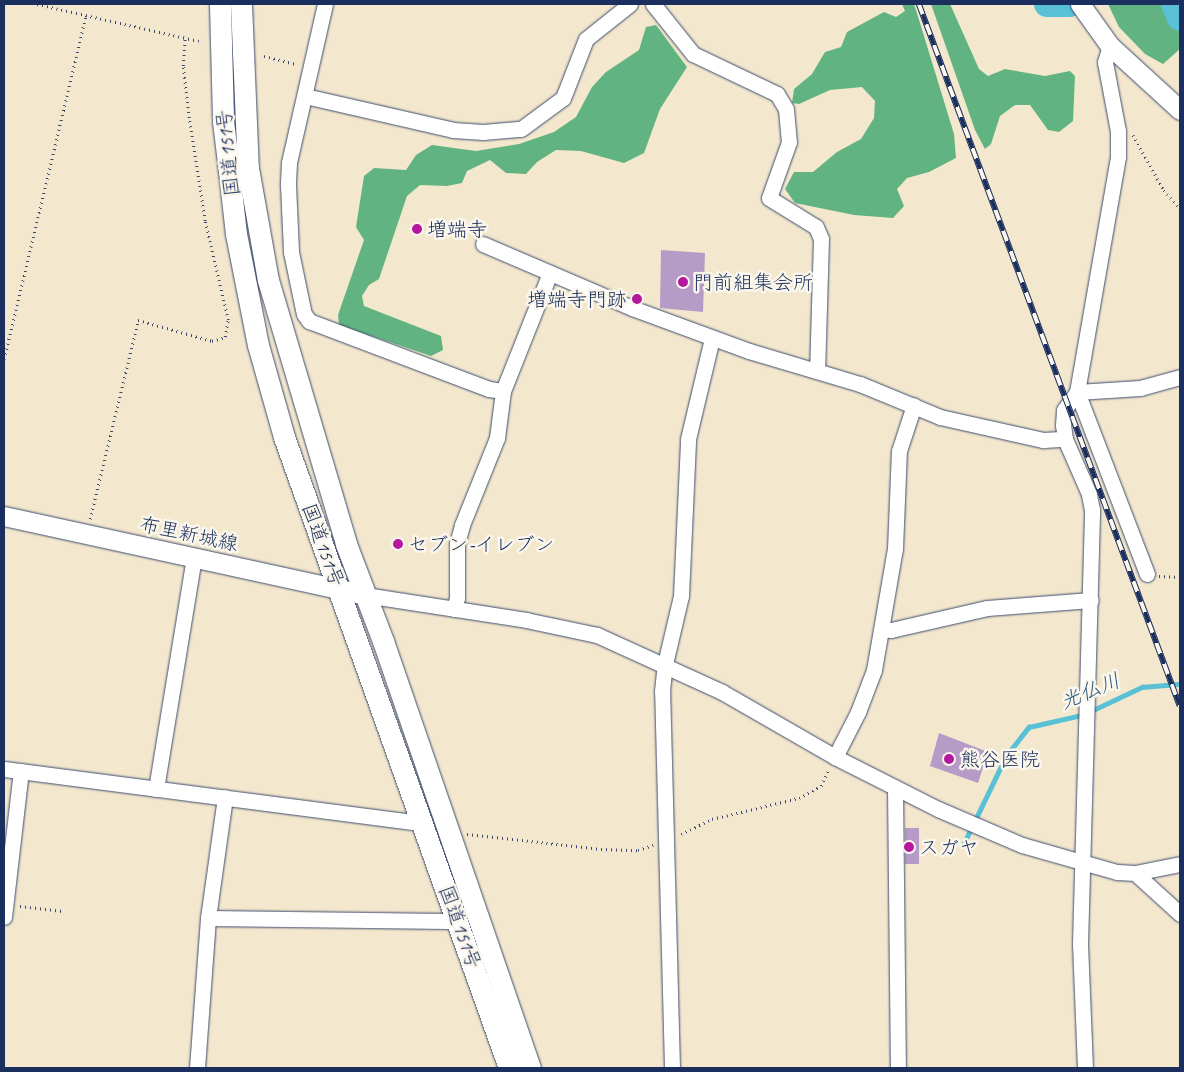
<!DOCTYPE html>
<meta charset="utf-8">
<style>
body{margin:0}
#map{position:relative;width:1184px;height:1072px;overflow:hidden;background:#f3e7cd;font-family:Caveat,"Klee One",sans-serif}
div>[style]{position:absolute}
.forest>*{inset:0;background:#61b481}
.stream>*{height:4.5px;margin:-2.25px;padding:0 2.25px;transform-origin:2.25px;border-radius:2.25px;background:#59c1d6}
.river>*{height:26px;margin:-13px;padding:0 13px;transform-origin:13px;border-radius:13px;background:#59c1d6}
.building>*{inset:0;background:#b69bc6}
.path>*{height:2.5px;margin-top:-1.25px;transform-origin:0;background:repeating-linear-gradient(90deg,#3b4b6f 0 1px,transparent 0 5px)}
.roads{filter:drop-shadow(0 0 1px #3b4b6f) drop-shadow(0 0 1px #3b4b6f)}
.minor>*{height:15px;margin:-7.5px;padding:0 7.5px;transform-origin:7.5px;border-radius:7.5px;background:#fff}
.major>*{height:19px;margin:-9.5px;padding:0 9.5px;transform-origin:9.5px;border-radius:9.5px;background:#fff}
.highway>*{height:21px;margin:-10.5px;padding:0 10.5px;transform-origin:10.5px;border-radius:10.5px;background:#fff}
.rail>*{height:5.5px;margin-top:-2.75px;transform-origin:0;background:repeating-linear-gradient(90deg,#fbf7ec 0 11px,#1b2f5e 0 22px);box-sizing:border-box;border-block:1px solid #1b2f5e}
.dots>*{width:14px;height:14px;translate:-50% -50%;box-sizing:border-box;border:2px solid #fbf7ec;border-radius:50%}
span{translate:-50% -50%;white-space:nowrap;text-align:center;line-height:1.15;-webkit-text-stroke:5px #fbf7ec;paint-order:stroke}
.street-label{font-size:20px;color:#1b2f5e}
.poi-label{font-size:20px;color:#1b2f5e}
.left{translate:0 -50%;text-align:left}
.right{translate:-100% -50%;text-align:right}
.water-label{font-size:21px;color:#2e5b82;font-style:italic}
.frame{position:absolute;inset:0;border:5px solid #1b2f5e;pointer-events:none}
</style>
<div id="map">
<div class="forest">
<div style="clip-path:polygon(902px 4px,914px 4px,916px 10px,954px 134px,956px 158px,929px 172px,907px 178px,897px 189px,904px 206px,893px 218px,854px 215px,795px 203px,785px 189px,794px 172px,813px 172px,837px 152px,861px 139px,874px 118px,875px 101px,862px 87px,830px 90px,799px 104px,792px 103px,794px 89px,812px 74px,825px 52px,841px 47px,847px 32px,884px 12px,896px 17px,905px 11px)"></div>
<div style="clip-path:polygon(931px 4px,950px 4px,979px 69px,988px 76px,1005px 69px,1045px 76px,1070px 71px,1075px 76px,1073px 121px,1059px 132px,1048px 130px,1030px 105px,1015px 105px,1000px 116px,991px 144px,985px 149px,975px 130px)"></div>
<div style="clip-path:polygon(1108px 4px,1180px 4px,1180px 49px,1163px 64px,1145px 54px,1119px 27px)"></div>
<div style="clip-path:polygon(656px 25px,687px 67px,660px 109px,644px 153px,624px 163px,581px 151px,556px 150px,537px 162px,526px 174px,506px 173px,490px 160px,467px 171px,462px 183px,447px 186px,420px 185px,407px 196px,379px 279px,369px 285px,362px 296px,364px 306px,441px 336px,443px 350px,431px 356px,339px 325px,338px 315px,364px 240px,356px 227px,364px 176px,374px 168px,406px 170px,416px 155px,432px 145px,476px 151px,519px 144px,554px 132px,576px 117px,592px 87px,606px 72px,639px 50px,646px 27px)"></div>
</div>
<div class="stream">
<div style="left:1089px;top:712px;width:59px;rotate:-25.3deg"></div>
<div style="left:1142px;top:687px;width:38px;rotate:-5deg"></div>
<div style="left:963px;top:845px;width:99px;rotate:-64.2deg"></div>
<div style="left:1006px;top:756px;width:37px;rotate:-52deg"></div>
<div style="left:1029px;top:727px;width:54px;rotate:-12.8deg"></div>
</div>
<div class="river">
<div style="left:1047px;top:4px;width:23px"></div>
<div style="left:1174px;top:4px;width:15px;rotate:67deg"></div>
</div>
<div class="building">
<div style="clip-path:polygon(661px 250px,705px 253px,703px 312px,660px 308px)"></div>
<div style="clip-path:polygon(939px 733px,988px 752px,978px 783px,930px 766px)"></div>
<div style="clip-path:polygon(905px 828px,919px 828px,919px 864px,905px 864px)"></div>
</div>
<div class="path">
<div style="left:37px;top:4px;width:166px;rotate:12.9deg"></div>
<div style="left:264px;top:56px;width:34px;rotate:14deg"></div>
<div style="left:1133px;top:135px;width:63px;rotate:60.6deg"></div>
<div style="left:1164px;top:190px;width:25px;rotate:50deg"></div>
<div style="left:4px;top:359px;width:354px;rotate:-76.6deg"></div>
<div style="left:90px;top:519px;width:205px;rotate:-76.4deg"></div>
<div style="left:138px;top:320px;width:77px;rotate:15.8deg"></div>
<div style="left:212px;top:341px;width:14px;rotate:-17deg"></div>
<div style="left:225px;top:337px;width:17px;rotate:-80deg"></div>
<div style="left:228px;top:320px;width:102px;rotate:-103.1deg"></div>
<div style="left:205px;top:221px;width:104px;rotate:-98.8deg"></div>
<div style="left:189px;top:118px;width:52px;rotate:-96.6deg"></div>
<div style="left:183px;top:66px;width:28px;rotate:-86deg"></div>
<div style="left:1159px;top:576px;width:21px;rotate:3deg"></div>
<div style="left:467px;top:834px;width:135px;rotate:6.4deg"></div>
<div style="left:601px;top:849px;width:37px;rotate:2deg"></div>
<div style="left:638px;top:850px;width:16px;rotate:-18deg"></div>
<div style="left:681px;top:834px;width:34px;rotate:-26deg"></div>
<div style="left:712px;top:819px;width:89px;rotate:-13.6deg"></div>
<div style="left:799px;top:798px;width:25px;rotate:-29deg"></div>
<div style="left:821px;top:786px;width:19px;rotate:-65deg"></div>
<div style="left:20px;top:906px;width:43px;rotate:6.6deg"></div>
</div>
<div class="roads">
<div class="minor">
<div style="left:325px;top:4px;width:163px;rotate:102.8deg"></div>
<div style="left:289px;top:163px;width:22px;rotate:93deg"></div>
<div style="left:288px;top:185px;width:67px;rotate:87.4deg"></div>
<div style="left:291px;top:252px;width:63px;rotate:78.2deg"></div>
<div style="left:304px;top:314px;width:9px;rotate:54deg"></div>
<div style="left:309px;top:321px;width:192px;rotate:20.7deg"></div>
<div style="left:489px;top:389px;width:14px;rotate:8deg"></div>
<div style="left:653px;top:4px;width:64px;rotate:51.3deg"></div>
<div style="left:693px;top:54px;width:93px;rotate:25.5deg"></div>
<div style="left:777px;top:94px;width:17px;rotate:59deg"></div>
<div style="left:786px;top:109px;width:33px;rotate:85deg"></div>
<div style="left:789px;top:142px;width:59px;rotate:109.7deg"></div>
<div style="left:769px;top:198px;width:55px;rotate:31.7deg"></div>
<div style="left:816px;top:227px;width:13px;rotate:67deg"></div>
<div style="left:821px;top:239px;width:131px;rotate:91.7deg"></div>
<div style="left:305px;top:96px;width:152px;rotate:12.9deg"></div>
<div style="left:453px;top:130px;width:30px;rotate:4deg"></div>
<div style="left:483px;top:132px;width:38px;rotate:-5deg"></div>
<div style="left:521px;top:129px;width:52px;rotate:-36.4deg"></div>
<div style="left:563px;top:98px;width:63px;rotate:-68.7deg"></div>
<div style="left:586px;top:39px;width:56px;rotate:-38.5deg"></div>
<div style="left:483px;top:244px;width:162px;rotate:23.2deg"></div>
<div style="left:632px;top:308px;width:125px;rotate:20.2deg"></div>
<div style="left:749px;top:351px;width:116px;rotate:16.6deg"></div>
<div style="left:860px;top:384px;width:87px;rotate:22.4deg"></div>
<div style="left:940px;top:417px;width:106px;rotate:12.6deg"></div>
<div style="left:1043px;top:440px;width:22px;rotate:-3deg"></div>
<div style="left:1147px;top:574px;width:195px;rotate:-111deg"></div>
<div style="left:1077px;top:392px;width:63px;rotate:-3.6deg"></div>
<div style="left:1140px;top:388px;width:41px;rotate:-15.4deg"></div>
<div style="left:365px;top:595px;width:163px;rotate:8.8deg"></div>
<div style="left:526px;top:620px;width:73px;rotate:11.9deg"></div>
<div style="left:597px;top:635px;width:137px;rotate:24.5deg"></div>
<div style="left:722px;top:692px;width:130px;rotate:29.9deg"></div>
<div style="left:835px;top:757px;width:115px;rotate:26.8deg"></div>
<div style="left:938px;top:809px;width:91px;rotate:23.2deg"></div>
<div style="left:1022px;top:845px;width:99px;rotate:15.9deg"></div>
<div style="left:1117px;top:872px;width:18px;rotate:3deg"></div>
<div style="left:1135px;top:873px;width:46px;rotate:-11.3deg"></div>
<div style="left:454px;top:609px;width:11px;rotate:-75deg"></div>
<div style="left:457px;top:598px;width:54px;rotate:-90deg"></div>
<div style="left:457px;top:544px;width:20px;rotate:-75deg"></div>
<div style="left:462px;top:525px;width:94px;rotate:-68.1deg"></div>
<div style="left:497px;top:438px;width:47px;rotate:-82.7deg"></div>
<div style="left:503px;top:391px;width:127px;rotate:-68.3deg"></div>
<div style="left:882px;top:629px;width:9px;rotate:6deg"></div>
<div style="left:891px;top:630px;width:98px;rotate:-12.9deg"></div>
<div style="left:987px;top:608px;width:104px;rotate:-4.4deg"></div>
<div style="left:835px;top:757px;width:51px;rotate:-62.9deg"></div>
<div style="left:858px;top:712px;width:45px;rotate:-69.1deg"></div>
<div style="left:874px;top:670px;width:123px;rotate:-80.2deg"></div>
<div style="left:895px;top:549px;width:98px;rotate:-87.7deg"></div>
<div style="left:899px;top:451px;width:48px;rotate:-71.9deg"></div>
<div style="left:4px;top:769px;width:420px;rotate:7.4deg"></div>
<div style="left:895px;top:788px;width:280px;rotate:89.4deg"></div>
<div style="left:156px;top:789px;width:234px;rotate:-80.7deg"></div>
<div style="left:1135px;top:873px;width:61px;rotate:42.3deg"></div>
<div style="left:4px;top:917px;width:147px;rotate:-83.4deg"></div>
<div style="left:208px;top:918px;width:240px;rotate:0.7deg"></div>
<div style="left:448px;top:921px;width:11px;rotate:-45deg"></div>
<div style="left:197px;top:1068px;width:150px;rotate:-85.8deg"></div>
<div style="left:208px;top:918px;width:122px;rotate:-82deg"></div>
<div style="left:672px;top:1068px;width:377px;rotate:-91.5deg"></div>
<div style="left:662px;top:691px;width:27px;rotate:-84deg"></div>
<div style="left:665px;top:664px;width:70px;rotate:-76.8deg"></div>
<div style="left:681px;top:596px;width:157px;rotate:-87.4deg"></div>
<div style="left:688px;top:439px;width:104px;rotate:-76.6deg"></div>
<div style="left:1085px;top:1068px;width:124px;rotate:-92.3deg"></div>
<div style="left:1080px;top:944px;width:434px;rotate:-88.4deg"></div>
<div style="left:1092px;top:510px;width:16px;rotate:-101deg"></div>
<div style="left:1089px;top:494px;width:60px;rotate:-113.6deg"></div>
<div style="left:1065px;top:439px;width:14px;rotate:-98deg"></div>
<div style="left:1063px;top:425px;width:15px;rotate:-86deg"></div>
<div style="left:1064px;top:410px;width:22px;rotate:-54deg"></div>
<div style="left:1077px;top:392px;width:239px;rotate:-80.1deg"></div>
<div style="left:1118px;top:157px;width:26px;rotate:-90deg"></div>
<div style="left:1118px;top:131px;width:70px;rotate:-100.7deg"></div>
<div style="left:1105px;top:62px;width:17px;rotate:-73deg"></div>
</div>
<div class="major">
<div style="left:1080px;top:4px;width:52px;rotate:54.5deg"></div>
<div style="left:1110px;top:46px;width:95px;rotate:42.4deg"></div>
<div style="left:4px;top:516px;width:370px;rotate:12.3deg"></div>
</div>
<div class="highway">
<div style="left:220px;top:4px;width:117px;rotate:88.5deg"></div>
<div style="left:223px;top:121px;width:50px;rotate:83.2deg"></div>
<div style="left:229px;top:171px;width:63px;rotate:83.7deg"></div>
<div style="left:236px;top:234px;width:113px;rotate:78.8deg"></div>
<div style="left:258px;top:345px;width:96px;rotate:74.2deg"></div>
<div style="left:284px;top:437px;width:670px;rotate:70.37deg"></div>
<div style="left:241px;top:4px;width:164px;rotate:87.6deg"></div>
<div style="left:248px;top:168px;width:114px;rotate:79.9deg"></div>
<div style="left:268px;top:280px;width:275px;rotate:73.5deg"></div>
<div style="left:346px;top:544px;width:104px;rotate:69.1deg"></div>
<div style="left:383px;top:641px;width:452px;rotate:71deg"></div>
</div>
</div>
<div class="rail">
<div style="left:919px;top:4px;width:749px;rotate:69.61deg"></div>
</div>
<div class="dots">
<div style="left:417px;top:229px;background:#b5179e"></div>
<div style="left:683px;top:282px;background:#b5179e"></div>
<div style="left:637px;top:299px;background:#b5179e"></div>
<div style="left:398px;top:544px;background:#b5179e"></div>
<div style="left:949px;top:759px;background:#b5179e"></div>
<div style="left:909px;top:847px;background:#b5179e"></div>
</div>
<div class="street-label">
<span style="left:228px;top:153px;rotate:-96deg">国道151号</span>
<span style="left:189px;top:534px;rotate:12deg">布里新城線</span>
<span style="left:323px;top:545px;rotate:70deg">国道151号</span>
<span style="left:460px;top:927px;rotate:70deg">国道151号</span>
</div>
<div class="poi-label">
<span class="left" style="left:427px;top:229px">増端寺</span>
<span class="left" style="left:693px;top:282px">門前組集会所</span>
<span class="right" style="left:627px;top:299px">増端寺門跡</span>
<span class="left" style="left:408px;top:544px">セブン-イレブン</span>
<span class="left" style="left:960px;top:759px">熊谷医院</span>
<span class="left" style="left:919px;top:847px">スガヤ</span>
</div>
<div class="water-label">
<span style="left:1090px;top:691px;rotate:-22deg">光仏川</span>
</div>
<div class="frame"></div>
</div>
